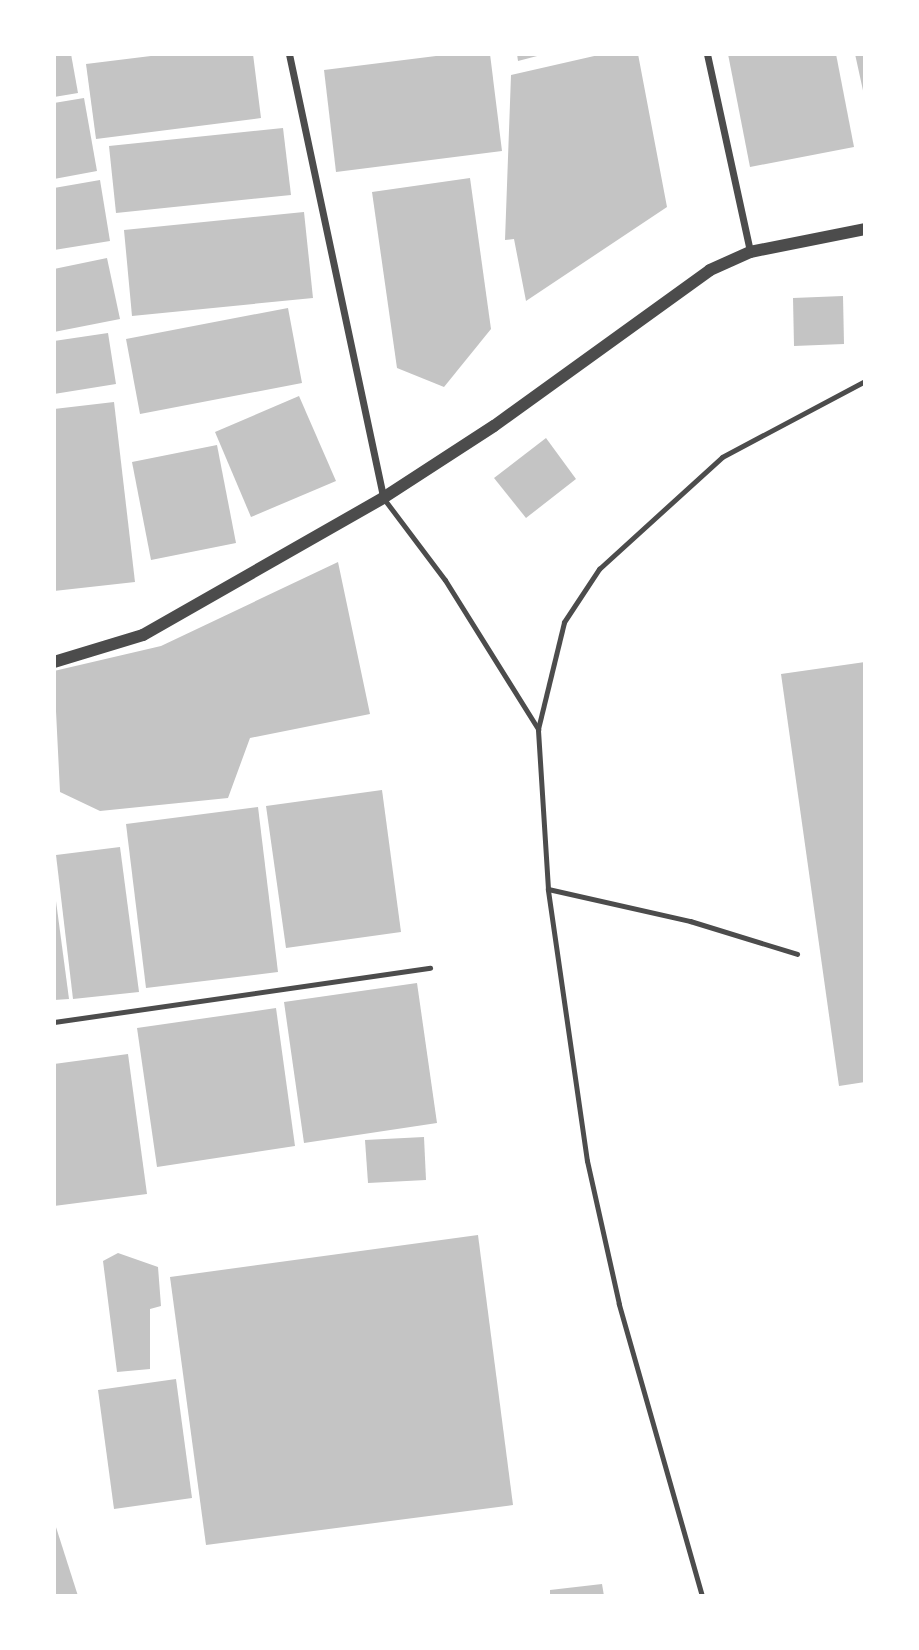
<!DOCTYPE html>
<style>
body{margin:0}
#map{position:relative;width:919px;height:1650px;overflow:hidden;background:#fff;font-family:"Fira Sans Condensed",sans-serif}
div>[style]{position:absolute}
.building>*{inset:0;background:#c4c4c4}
.service>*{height:5px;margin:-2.5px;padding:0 2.5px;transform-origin:2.5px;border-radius:2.5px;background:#4c4c4c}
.minor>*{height:7px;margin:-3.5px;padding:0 3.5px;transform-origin:3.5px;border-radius:3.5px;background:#4c4c4c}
.tertiary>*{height:12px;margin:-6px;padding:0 6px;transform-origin:6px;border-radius:6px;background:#4c4c4c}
span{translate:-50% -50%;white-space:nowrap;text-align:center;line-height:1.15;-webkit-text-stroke:6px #fff;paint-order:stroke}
.frame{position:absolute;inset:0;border:56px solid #fff;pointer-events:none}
</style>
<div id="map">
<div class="building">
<div style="clip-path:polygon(54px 54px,71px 54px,78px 93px,54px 97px)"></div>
<div style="clip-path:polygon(167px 54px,253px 54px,261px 118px,96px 139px,86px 64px)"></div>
<div style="clip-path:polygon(452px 54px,490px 54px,502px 151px,336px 172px,324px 70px)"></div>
<div style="clip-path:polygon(517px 54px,541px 54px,541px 55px,518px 61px)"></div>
<div style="clip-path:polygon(603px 54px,638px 54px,667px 207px,526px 301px,514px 239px,505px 240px,511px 75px)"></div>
<div style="clip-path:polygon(728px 54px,836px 54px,854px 147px,750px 167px)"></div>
<div style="clip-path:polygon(855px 54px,865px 54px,865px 94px,864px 95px)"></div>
<div style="clip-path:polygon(84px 98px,97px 171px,54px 179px,54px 103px)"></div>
<div style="clip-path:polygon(283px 128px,291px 195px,116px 213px,109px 146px)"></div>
<div style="clip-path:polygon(470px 178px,491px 329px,444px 387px,397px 368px,372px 192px)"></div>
<div style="clip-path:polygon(100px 180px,110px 241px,54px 250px,54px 188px)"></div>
<div style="clip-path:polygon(304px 212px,313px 298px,132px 316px,124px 230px)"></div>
<div style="clip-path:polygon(107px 258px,120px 319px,54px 332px,54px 269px)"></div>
<div style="clip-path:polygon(843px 296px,844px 344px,794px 346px,793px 298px)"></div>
<div style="clip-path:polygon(288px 308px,302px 383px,140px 414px,126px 339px)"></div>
<div style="clip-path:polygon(108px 333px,116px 384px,54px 394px,54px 341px)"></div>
<div style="clip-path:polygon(299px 396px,336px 481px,251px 517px,215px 432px)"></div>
<div style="clip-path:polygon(114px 402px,135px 582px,54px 591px,54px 409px)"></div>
<div style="clip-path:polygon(546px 438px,576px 479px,526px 518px,494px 478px)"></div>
<div style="clip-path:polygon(217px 445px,236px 543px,151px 560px,132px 462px)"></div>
<div style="clip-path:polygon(338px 562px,370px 714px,250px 738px,228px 798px,100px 811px,60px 792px,54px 671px,161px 646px)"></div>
<div style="clip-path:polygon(865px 662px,865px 1082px,839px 1086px,781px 674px)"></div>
<div style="clip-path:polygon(382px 790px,401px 932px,286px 948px,266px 806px)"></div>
<div style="clip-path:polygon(258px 807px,278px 972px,146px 988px,126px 824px)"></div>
<div style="clip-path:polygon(120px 847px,139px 992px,73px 999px,56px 855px)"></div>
<div style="clip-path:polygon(54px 886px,69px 999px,54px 1000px)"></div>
<div style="clip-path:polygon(417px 983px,437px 1123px,304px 1143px,284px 1002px)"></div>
<div style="clip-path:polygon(276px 1008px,295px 1146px,157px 1167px,137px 1028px)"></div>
<div style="clip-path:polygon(128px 1054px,147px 1194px,54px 1206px,54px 1064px)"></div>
<div style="clip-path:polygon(424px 1137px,426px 1180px,368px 1183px,365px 1140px)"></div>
<div style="clip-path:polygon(478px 1235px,513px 1505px,206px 1545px,170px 1277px)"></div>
<div style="clip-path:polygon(118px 1253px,158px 1267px,161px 1306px,150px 1309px,150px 1369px,117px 1372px,103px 1261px)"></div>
<div style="clip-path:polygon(176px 1379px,192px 1498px,114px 1509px,98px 1390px)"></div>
<div style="clip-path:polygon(54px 1524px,55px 1524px,78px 1596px,54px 1596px)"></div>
<div style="clip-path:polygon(602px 1584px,604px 1596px,550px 1596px,550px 1590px)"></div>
</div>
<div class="service">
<div style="left:384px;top:499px;width:101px;rotate:53deg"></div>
<div style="left:445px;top:580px;width:176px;rotate:58deg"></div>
<div style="left:548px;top:889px;width:146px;rotate:12.7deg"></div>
<div style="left:690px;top:921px;width:112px;rotate:17.1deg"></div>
<div style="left:54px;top:1022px;width:380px;rotate:-8.2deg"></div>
<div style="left:702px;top:1596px;width:304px;rotate:-105.9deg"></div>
<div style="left:619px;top:1304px;width:147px;rotate:-102.6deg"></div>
<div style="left:587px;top:1161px;width:275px;rotate:-98.2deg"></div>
<div style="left:548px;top:889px;width:160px;rotate:-93.6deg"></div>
<div style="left:538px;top:729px;width:110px;rotate:-76.3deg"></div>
<div style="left:564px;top:622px;width:64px;rotate:-56.6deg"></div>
<div style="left:599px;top:569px;width:166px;rotate:-42.3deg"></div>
<div style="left:722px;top:457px;width:162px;rotate:-28deg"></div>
</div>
<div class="minor">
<div style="left:289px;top:54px;width:454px;rotate:78deg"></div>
<div style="left:707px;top:54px;width:203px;rotate:77.7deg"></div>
</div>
<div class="tertiary">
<div style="left:54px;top:662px;width:93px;rotate:-16.9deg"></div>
<div style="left:143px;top:635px;width:276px;rotate:-29.7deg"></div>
<div style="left:383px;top:498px;width:132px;rotate:-33deg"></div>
<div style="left:494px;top:426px;width:266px;rotate:-35.8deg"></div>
<div style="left:710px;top:270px;width:44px;rotate:-24.2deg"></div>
<div style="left:750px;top:252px;width:117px;rotate:-11.3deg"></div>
</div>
<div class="frame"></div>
</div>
